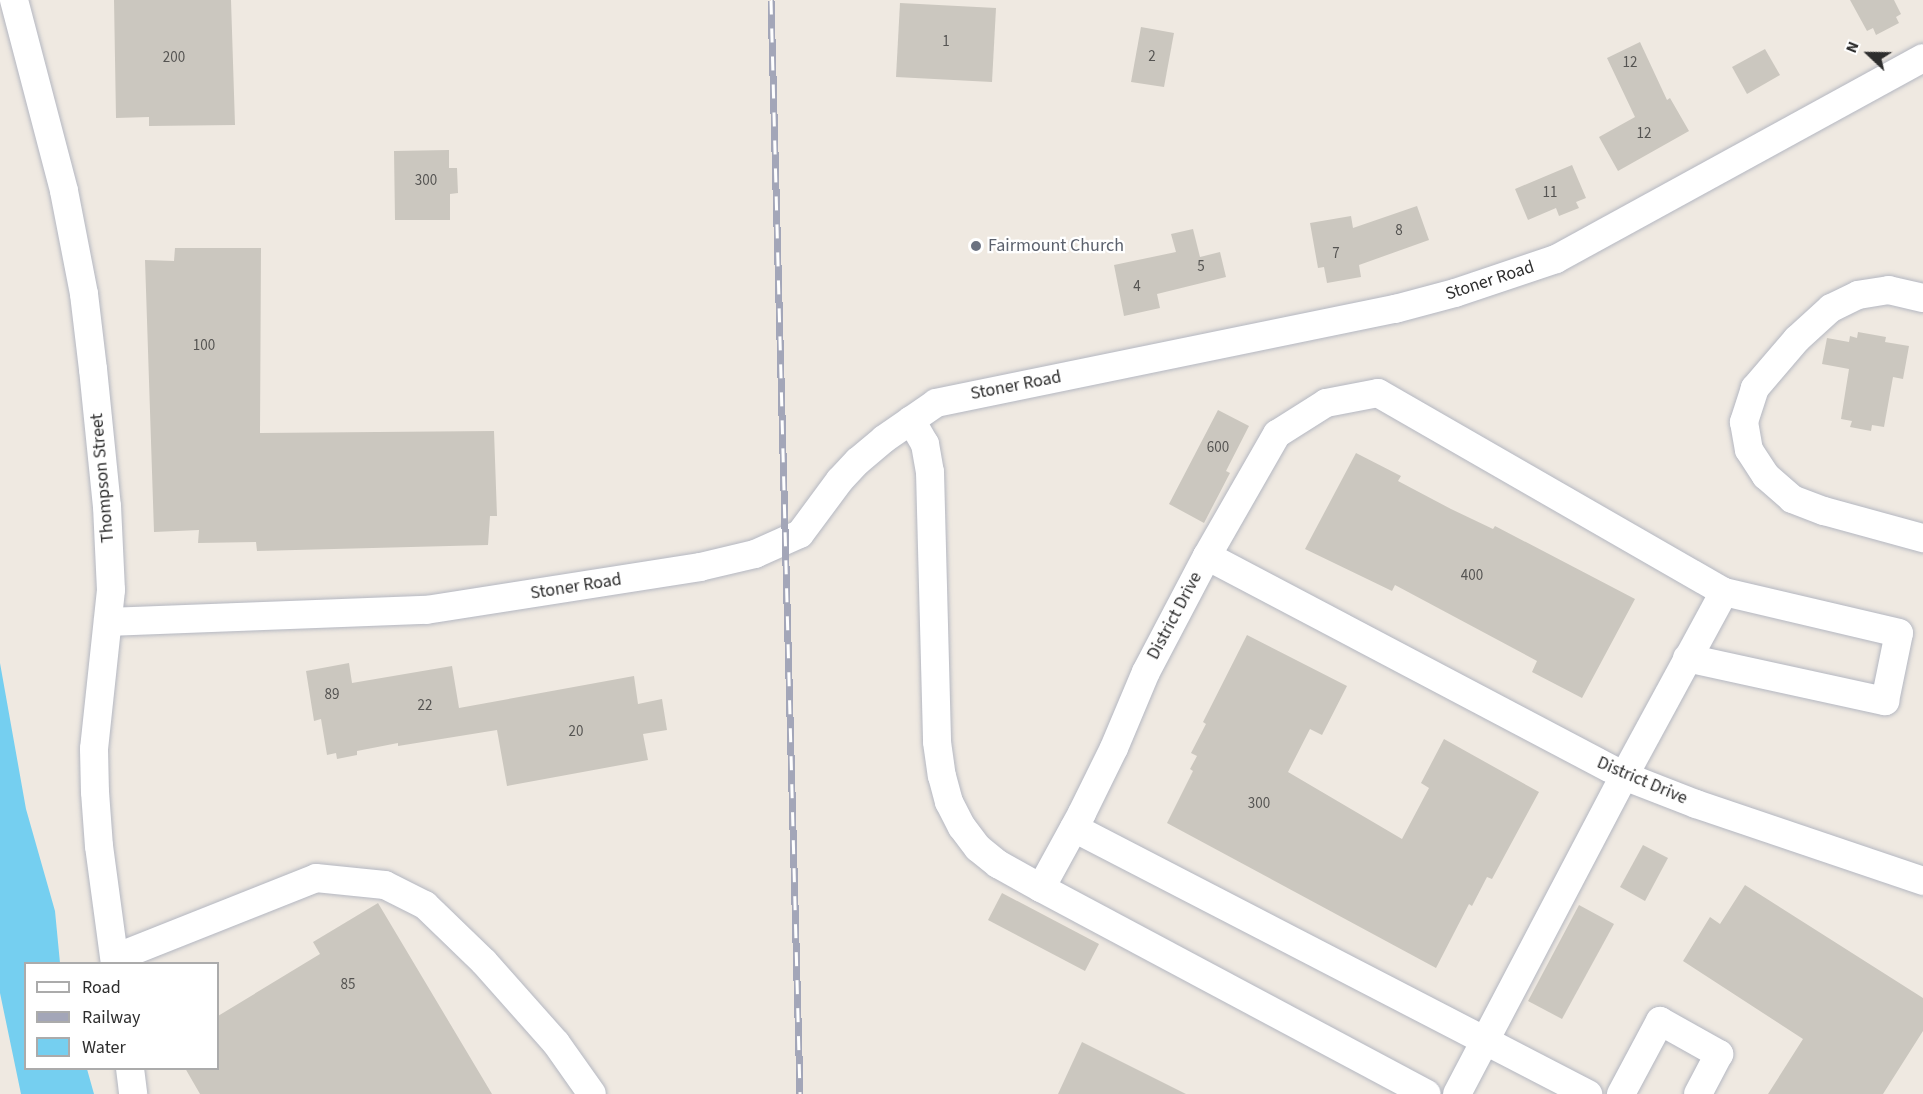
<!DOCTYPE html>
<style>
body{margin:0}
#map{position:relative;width:1923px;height:1094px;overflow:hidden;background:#efe9e1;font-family:"Source Sans 3",sans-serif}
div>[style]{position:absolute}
.water>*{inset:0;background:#75cff0}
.building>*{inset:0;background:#cbc7bf}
.roads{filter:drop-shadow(0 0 2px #b4b7c1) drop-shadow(0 0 2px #b4b7c1)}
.minor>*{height:28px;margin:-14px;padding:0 14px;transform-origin:14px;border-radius:14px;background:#fff}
.rail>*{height:7px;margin-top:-3.5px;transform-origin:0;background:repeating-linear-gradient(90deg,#fff 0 14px,#a3a6b8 0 28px);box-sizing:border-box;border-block:2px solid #a3a6b8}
.dots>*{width:16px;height:16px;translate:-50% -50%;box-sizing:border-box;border:3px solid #fff;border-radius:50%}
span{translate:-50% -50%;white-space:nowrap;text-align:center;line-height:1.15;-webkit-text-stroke:4.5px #fff;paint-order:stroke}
.number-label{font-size:15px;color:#555452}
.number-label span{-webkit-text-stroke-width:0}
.worship-label{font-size:18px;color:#5b616d}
.left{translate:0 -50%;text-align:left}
.street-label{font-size:18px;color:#2e2e2e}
.legend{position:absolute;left:24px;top:962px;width:195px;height:108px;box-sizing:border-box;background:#fff;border:2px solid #ababab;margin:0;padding:8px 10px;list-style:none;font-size:18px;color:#2e2e2e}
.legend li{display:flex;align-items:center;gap:12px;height:30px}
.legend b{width:30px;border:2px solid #ababab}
.north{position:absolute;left:1839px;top:24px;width:60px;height:60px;-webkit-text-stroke:4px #fff;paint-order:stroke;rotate:292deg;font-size:16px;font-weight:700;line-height:24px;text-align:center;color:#2e2e2e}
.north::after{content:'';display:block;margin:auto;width:21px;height:27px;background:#2e2e2e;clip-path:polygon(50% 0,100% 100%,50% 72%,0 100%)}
</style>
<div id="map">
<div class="water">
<div style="clip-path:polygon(0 663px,26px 809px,55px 911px,60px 963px,26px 964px,26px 1068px,87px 1069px,94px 1094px,21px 1094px,0 993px)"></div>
</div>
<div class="building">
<div style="clip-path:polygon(114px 0,231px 0,235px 125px,149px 126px,149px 117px,116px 118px)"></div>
<div style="clip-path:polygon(1850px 0,1894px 0,1901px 14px,1896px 17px,1899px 23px,1876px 35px,1873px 28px,1867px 31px)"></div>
<div style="clip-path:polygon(900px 3px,996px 8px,992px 82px,896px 77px)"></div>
<div style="clip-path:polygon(1141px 27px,1174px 33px,1164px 87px,1131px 82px)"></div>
<div style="clip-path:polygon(1640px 42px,1667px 100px,1670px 98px,1689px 131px,1618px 171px,1599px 137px,1635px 117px,1607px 58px)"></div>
<div style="clip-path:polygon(1765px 49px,1780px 75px,1747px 94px,1732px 67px)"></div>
<div style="clip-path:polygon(449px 150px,449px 168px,457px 168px,458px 193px,450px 194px,450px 220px,395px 220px,394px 151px)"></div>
<div style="clip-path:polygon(1572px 165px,1586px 198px,1576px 202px,1579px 208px,1559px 216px,1556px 208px,1528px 220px,1515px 189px)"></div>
<div style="clip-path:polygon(1417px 206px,1429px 240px,1359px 265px,1361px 277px,1327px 283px,1324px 267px,1318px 268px,1310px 223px,1351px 216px,1353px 228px)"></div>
<div style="clip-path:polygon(1193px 229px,1200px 257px,1220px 252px,1226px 277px,1157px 294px,1160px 308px,1124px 316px,1114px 265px,1176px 252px,1171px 234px)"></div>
<div style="clip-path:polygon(175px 248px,261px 248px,260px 433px,494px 431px,497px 516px,490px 516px,488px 545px,257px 551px,256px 542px,198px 543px,199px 530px,154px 532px,145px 260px,174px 261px)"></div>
<div style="clip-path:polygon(1858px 332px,1886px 337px,1885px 342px,1909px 346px,1903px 379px,1893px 377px,1884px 427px,1872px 425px,1871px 431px,1850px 427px,1852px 421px,1841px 419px,1849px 369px,1822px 364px,1827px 338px,1849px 342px,1850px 336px,1857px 338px)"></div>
<div style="clip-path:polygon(1218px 410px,1249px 426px,1226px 471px,1230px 473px,1204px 523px,1169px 504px)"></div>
<div style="clip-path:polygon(1356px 453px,1401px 476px,1398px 481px,1451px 509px,1493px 529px,1495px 526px,1635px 599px,1582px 698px,1532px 672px,1537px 661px,1395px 585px,1392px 591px,1305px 549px)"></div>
<div style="clip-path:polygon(1247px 635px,1347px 686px,1322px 735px,1310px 729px,1288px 772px,1402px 839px,1429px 788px,1421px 783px,1444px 739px,1539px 792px,1492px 879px,1487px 877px,1472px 906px,1469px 904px,1436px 968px,1167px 823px,1193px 771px,1190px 769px,1197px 756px,1191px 753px,1206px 724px,1203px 722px)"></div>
<div style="clip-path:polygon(349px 663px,352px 683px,452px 666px,459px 708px,634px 676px,638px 704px,662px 699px,667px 730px,643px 734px,648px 760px,507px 786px,497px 730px,398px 746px,398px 743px,357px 751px,357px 755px,337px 759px,336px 753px,327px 755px,321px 719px,314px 721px,306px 671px)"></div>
<div style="clip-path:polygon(1643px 845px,1668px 858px,1645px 901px,1620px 887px)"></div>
<div style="clip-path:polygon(1745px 885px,1923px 998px,1923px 1031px,1883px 1094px,1768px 1094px,1803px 1039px,1683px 961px,1710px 917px,1720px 924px)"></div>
<div style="clip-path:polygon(1002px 893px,1099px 944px,1085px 971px,988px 920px)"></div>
<div style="clip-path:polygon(378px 903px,492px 1094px,200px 1094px,185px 1068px,218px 1068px,218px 1016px,320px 954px,313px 942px)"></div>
<div style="clip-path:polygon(1579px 905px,1614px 924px,1562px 1019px,1528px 1001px)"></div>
<div style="clip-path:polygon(1082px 1042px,1186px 1094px,1058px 1094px)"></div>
</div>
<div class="roads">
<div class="minor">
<div style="left:14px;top:0;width:197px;rotate:75.3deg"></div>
<div style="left:64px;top:191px;width:105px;rotate:79deg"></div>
<div style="left:84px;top:294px;width:76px;rotate:83.2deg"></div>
<div style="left:93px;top:369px;width:138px;rotate:84.2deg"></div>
<div style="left:107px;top:506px;width:84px;rotate:87.3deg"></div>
<div style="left:111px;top:590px;width:160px;rotate:96.1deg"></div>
<div style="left:94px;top:749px;width:43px;rotate:88.7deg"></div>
<div style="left:95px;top:792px;width:54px;rotate:85.8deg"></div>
<div style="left:99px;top:846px;width:119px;rotate:82.3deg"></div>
<div style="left:1923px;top:298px;width:35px;rotate:-167deg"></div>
<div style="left:1889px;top:290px;width:31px;rotate:171deg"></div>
<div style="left:1858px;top:295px;width:30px;rotate:154deg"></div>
<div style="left:1831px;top:308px;width:46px;rotate:137.6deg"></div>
<div style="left:1797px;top:339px;width:65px;rotate:130.6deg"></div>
<div style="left:1755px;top:388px;width:36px;rotate:108deg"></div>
<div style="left:1744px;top:422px;width:28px;rotate:80deg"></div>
<div style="left:1749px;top:450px;width:31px;rotate:57deg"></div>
<div style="left:1766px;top:476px;width:35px;rotate:41deg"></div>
<div style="left:1792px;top:499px;width:34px;rotate:21deg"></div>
<div style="left:1824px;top:511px;width:103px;rotate:15.3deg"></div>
<div style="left:911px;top:420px;width:28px;rotate:60deg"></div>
<div style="left:925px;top:444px;width:28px;rotate:80deg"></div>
<div style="left:930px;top:472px;width:270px;rotate:88.5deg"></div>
<div style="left:937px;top:742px;width:34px;rotate:82deg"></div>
<div style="left:942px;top:776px;width:27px;rotate:75deg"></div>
<div style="left:949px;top:802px;width:28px;rotate:63deg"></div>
<div style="left:962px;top:827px;width:26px;rotate:53deg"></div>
<div style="left:978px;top:848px;width:26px;rotate:39deg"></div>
<div style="left:998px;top:864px;width:49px;rotate:29.2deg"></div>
<div style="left:1041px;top:888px;width:437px;rotate:28.1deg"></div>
<div style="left:1207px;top:556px;width:141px;rotate:-60.2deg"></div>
<div style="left:1277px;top:434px;width:58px;rotate:-32.3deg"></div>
<div style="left:1326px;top:403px;width:53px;rotate:-10.9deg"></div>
<div style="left:1378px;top:393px;width:399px;rotate:29.9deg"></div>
<div style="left:1724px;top:592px;width:209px;rotate:118.5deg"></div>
<div style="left:1624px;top:776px;width:359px;rotate:117.7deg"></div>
<div style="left:108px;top:622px;width:318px;rotate:-2.2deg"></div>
<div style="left:426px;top:610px;width:277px;rotate:-8.9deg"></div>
<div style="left:700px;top:567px;width:57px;rotate:-13.3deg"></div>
<div style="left:755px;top:554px;width:49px;rotate:-24deg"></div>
<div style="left:800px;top:534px;width:67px;rotate:-53.5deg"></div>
<div style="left:840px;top:480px;width:26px;rotate:-47deg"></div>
<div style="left:858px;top:461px;width:34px;rotate:-40deg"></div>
<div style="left:884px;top:439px;width:63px;rotate:-34.7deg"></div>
<div style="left:936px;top:403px;width:469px;rotate:-11.6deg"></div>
<div style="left:1395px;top:309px;width:62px;rotate:-14.9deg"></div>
<div style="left:1455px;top:293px;width:107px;rotate:-18.6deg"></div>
<div style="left:1556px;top:259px;width:418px;rotate:-28.7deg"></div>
<div style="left:1687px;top:658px;width:203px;rotate:12.3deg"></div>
<div style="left:1885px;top:701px;width:69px;rotate:-78.4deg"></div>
<div style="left:1899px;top:633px;width:180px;rotate:-166.8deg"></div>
<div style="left:1074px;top:828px;width:579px;rotate:27.36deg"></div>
<div style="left:1041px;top:888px;width:85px;rotate:-61.3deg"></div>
<div style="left:1082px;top:813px;width:72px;rotate:-63.8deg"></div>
<div style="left:1114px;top:748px;width:82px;rotate:-67.2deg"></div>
<div style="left:1146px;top:672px;width:131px;rotate:-62.3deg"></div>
<div style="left:1207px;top:556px;width:471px;rotate:27.8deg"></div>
<div style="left:1624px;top:776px;width:77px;rotate:21.3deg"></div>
<div style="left:1696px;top:804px;width:240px;rotate:18.7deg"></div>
<div style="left:115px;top:958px;width:216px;rotate:-21.7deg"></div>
<div style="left:316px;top:878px;width:69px;rotate:5.8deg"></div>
<div style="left:385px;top:885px;width:45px;rotate:26.6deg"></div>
<div style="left:425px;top:905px;width:82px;rotate:44deg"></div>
<div style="left:484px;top:962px;width:108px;rotate:48.4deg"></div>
<div style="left:556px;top:1043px;width:62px;rotate:54.8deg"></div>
<div style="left:130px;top:1068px;width:26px;rotate:83deg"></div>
<div style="left:1621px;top:1094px;width:83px;rotate:-61.9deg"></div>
<div style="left:1660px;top:1021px;width:68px;rotate:29.2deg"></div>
<div style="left:1719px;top:1054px;width:45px;rotate:117.7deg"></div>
</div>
</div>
<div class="rail">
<div style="left:771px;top:0;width:1094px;rotate:88.48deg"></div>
</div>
<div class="dots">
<div style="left:976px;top:246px;background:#6b7280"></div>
</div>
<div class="number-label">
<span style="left:946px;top:42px">1</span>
<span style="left:1152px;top:57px">2</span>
<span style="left:174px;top:58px">200</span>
<span style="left:1630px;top:63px">12</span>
<span style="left:1644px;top:134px">12</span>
<span style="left:426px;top:181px">300</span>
<span style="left:1550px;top:193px">11</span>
<span style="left:1399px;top:231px">8</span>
<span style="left:1336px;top:254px">7</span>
<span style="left:1201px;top:267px">5</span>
<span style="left:1137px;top:287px">4</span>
<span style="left:204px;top:346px">100</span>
<span style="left:1218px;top:448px">600</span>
<span style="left:1472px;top:576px">400</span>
<span style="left:332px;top:695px">89</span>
<span style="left:425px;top:706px">22</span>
<span style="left:576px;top:732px">20</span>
<span style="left:1259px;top:804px">300</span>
<span style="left:348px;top:985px">85</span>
</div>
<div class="worship-label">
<span class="left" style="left:988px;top:246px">Fairmount Church</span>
</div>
<div class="street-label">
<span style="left:1490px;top:281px;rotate:-18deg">Stoner Road</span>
<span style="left:1016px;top:386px;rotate:-11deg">Stoner Road</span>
<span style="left:103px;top:478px;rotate:-95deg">Thompson Street</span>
<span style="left:576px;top:587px;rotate:-9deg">Stoner Road</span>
<span style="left:1175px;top:616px;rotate:-62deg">District Drive</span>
<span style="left:1642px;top:781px;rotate:23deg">District Drive</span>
</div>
<ul class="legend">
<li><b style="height:8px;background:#fff"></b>Road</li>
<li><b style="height:8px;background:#a3a6b8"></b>Railway</li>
<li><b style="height:16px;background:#75cff0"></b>Water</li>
</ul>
<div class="north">N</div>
</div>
